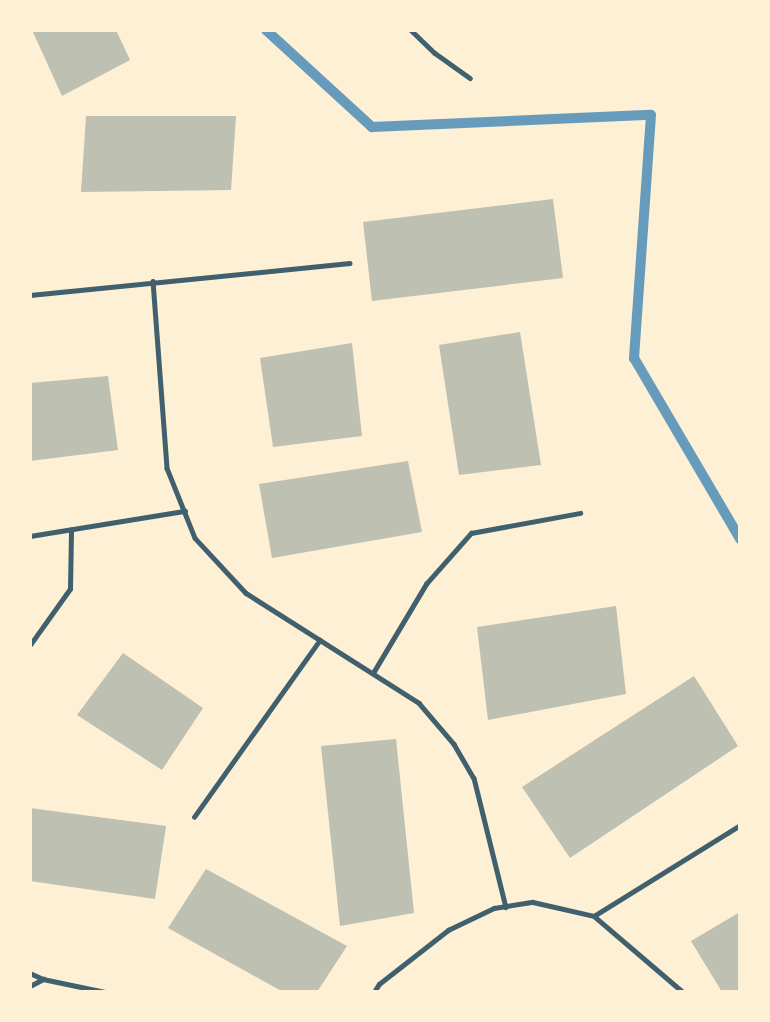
<!DOCTYPE html>
<style>
body{margin:0}
#map{position:relative;width:770px;height:1022px;overflow:hidden;background:#fdf0d5;font-family:"Fira Sans Condensed",sans-serif}
div>[style]{position:absolute}
.stream>*{height:10px;margin:-5px;padding:0 5px;transform-origin:5px;border-radius:5px;background:#669bbc}
.building>*{inset:0;background:#bec0b2}
.service>*{height:4.5px;margin:-2.25px;padding:0 2.25px;transform-origin:2.25px;border-radius:2.25px;background:#3f606c}
span{translate:-50% -50%;white-space:nowrap;text-align:center;line-height:1.15;-webkit-text-stroke:6px #fdf0d5;paint-order:stroke}
.frame{position:absolute;inset:0;border:32px solid #fdf0d5;pointer-events:none}
</style>
<div id="map">
<div class="stream">
<div style="left:266px;top:30px;width:144px;rotate:42.5deg"></div>
<div style="left:372px;top:127px;width:279px;rotate:-2.5deg"></div>
<div style="left:651px;top:115px;width:244px;rotate:94deg"></div>
<div style="left:634px;top:358px;width:210px;rotate:59.6deg"></div>
</div>
<div class="building">
<div style="clip-path:polygon(32px 30px,116px 30px,130px 60px,62px 96px)"></div>
<div style="clip-path:polygon(86px 116px,236px 116px,231px 190px,81px 192px)"></div>
<div style="clip-path:polygon(553px 199px,563px 278px,372px 301px,363px 222px)"></div>
<div style="clip-path:polygon(520px 332px,541px 465px,459px 475px,439px 345px)"></div>
<div style="clip-path:polygon(352px 343px,362px 436px,273px 447px,260px 358px)"></div>
<div style="clip-path:polygon(108px 376px,118px 450px,30px 461px,30px 383px)"></div>
<div style="clip-path:polygon(408px 461px,422px 532px,272px 558px,259px 484px)"></div>
<div style="clip-path:polygon(616px 606px,626px 694px,488px 720px,477px 627px)"></div>
<div style="clip-path:polygon(123px 653px,203px 708px,162px 770px,77px 715px)"></div>
<div style="clip-path:polygon(694px 676px,738px 746px,570px 858px,522px 787px)"></div>
<div style="clip-path:polygon(396px 739px,414px 913px,340px 926px,321px 746px)"></div>
<div style="clip-path:polygon(30px 808px,166px 826px,155px 899px,30px 881px)"></div>
<div style="clip-path:polygon(206px 869px,347px 946px,317px 992px,283px 992px,168px 928px)"></div>
<div style="clip-path:polygon(740px 912px,740px 992px,722px 992px,691px 941px)"></div>
</div>
<div class="service">
<div style="left:411px;top:30px;width:33px;rotate:44deg"></div>
<div style="left:435px;top:53px;width:43px;rotate:35.5deg"></div>
<div style="left:153px;top:281px;width:188px;rotate:85.7deg"></div>
<div style="left:167px;top:468px;width:75px;rotate:68.2deg"></div>
<div style="left:195px;top:538px;width:75px;rotate:47.2deg"></div>
<div style="left:246px;top:593px;width:205px;rotate:32.4deg"></div>
<div style="left:419px;top:703px;width:54px;rotate:49.5deg"></div>
<div style="left:454px;top:744px;width:39px;rotate:60deg"></div>
<div style="left:474px;top:778px;width:133px;rotate:76.1deg"></div>
<div style="left:30px;top:295px;width:321px;rotate:-5.7deg"></div>
<div style="left:30px;top:536px;width:157px;rotate:-9.2deg"></div>
<div style="left:30px;top:645px;width:69px;rotate:-54.5deg"></div>
<div style="left:70px;top:589px;width:59px;rotate:-89deg"></div>
<div style="left:373px;top:673px;width:104px;rotate:-59.2deg"></div>
<div style="left:426px;top:584px;width:68px;rotate:-48.6deg"></div>
<div style="left:471px;top:533px;width:111px;rotate:-10.4deg"></div>
<div style="left:194px;top:817px;width:217px;rotate:-54.6deg"></div>
<div style="left:594px;top:916px;width:172px;rotate:-31.9deg"></div>
<div style="left:30px;top:973px;width:14px;rotate:25deg"></div>
<div style="left:43px;top:979px;width:63px;rotate:11.8deg"></div>
<div style="left:30px;top:986px;width:15px;rotate:-28deg"></div>
<div style="left:374px;top:992px;width:9px;rotate:-58deg"></div>
<div style="left:379px;top:984px;width:88px;rotate:-38deg"></div>
<div style="left:448px;top:930px;width:51px;rotate:-25.6deg"></div>
<div style="left:494px;top:908px;width:39px;rotate:-9deg"></div>
<div style="left:533px;top:902px;width:63px;rotate:12.9deg"></div>
<div style="left:594px;top:916px;width:117px;rotate:40.5deg"></div>
</div>
<div class="frame"></div>
</div>
